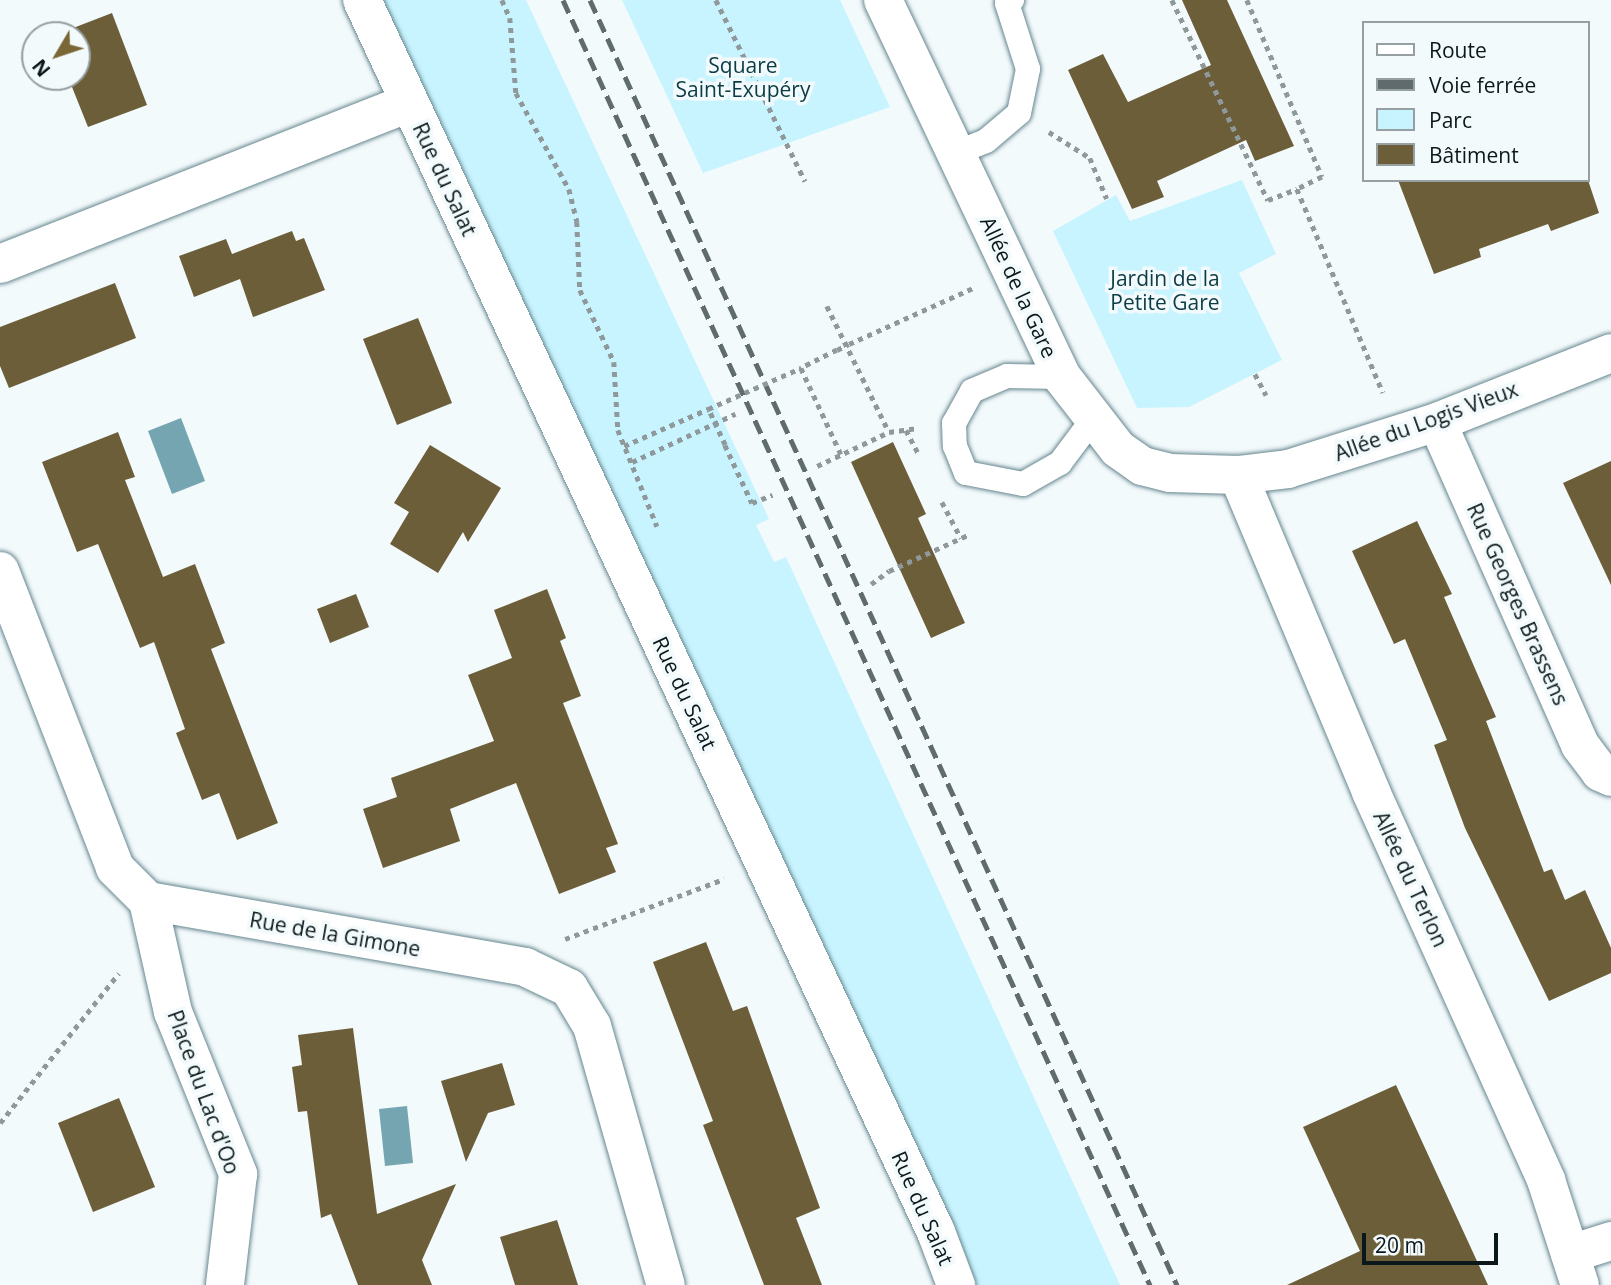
<!DOCTYPE html>
<meta charset="utf-8">
<style>
body{margin:0}
#map{position:relative;width:1611px;height:1285px;overflow:hidden;background:#f3fafc;font-family:"Open Sans",sans-serif}
div>[style]{position:absolute}
.green>*{inset:0;background:#c8f4ff}
.water>*{inset:0;background:#74a5b1}
.building>*{inset:0;background:#6d5e3a}
.path>*{height:4.5px;margin-top:-2.25px;transform-origin:0;background:repeating-linear-gradient(90deg,#8f999b 0 5px,transparent 0 10px)}
.roads{filter:drop-shadow(0 0 2px #66878f) drop-shadow(0 0 2px #66878f)}
.service>*{height:24px;margin:-12px;padding:0 12px;transform-origin:12px;border-radius:12px;background:#fff}
.minor>*{height:38px;margin:-19px;padding:0 19px;transform-origin:19px;border-radius:19px;background:#fff}
.rail>*{height:5px;margin-top:-2.5px;transform-origin:0;background:repeating-linear-gradient(90deg,#606b6d 0 14px,transparent 0 21px)}
.path-bridge>*{height:4.5px;margin-top:-2.25px;transform-origin:0;background:repeating-linear-gradient(90deg,#8f999b 0 5px,transparent 0 10px)}
span{translate:-50% -50%;white-space:nowrap;text-align:center;line-height:1.15;-webkit-text-stroke:7px #f3fafc;paint-order:stroke}
.park-label{font-size:21px;color:#0b3b44}
.street-label{font-size:21px;color:#0b181b}
.legend{position:absolute;left:1362px;top:21px;width:228px;height:161px;box-sizing:border-box;background:#f3fafc;border:2px solid #96a0a2;margin:0;padding:9px 12px;list-style:none;font-size:21px;color:#0b181b}
.legend li{display:flex;align-items:center;gap:14px;height:35px}
.legend b{width:35px;border:2px solid #96a0a2}
.north{position:absolute;left:21px;top:21px;width:70px;height:70px;box-sizing:border-box;background:#f3fafc;border:2px solid #96a0a2;border-radius:50%;rotate:231deg;font-size:19px;font-weight:700;line-height:28px;text-align:center;color:#0b181b}
.north::after{content:'';display:block;margin:auto;width:24px;height:32px;background:#7a6735;clip-path:polygon(50% 0,100% 100%,50% 72%,0 100%)}
.scale{position:absolute;left:1362px;top:1233px;width:136px;height:32px;box-sizing:border-box;border:4px solid #0b181b;border-top:0;padding-left:9px;font-size:21px;line-height:24px;white-space:nowrap;color:#0b181b;-webkit-text-stroke:5px #f3fafc;paint-order:stroke}
</style>
<div id="map">
<div class="green">
<div style="clip-path:polygon(362px 0,526px 0,769px 519px,756px 525px,774px 562px,786px 557px,1120px 1285px,954px 1285px)"></div>
<div style="clip-path:polygon(622px 0,840px 0,890px 107px,703px 173px)"></div>
<div style="clip-path:polygon(1242px 180px,1276px 254px,1239px 273px,1282px 360px,1189px 407px,1137px 408px,1053px 231px,1116px 195px,1130px 221px)"></div>
</div>
<div class="water">
<div style="clip-path:polygon(181px 418px,205px 481px,172px 494px,148px 431px)"></div>
<div style="clip-path:polygon(407px 1106px,413px 1163px,385px 1166px,379px 1109px)"></div>
</div>
<div class="building">
<div style="clip-path:polygon(1182px 0,1227px 0,1294px 146px,1255px 161px,1246px 140px,1157px 181px,1164px 197px,1132px 209px,1068px 70px,1103px 54px,1128px 102px,1211px 65px)"></div>
<div style="clip-path:polygon(112px 13px,147px 105px,88px 127px,68px 77px,77px 77px,77px 35px,55px 35px)"></div>
<div style="clip-path:polygon(1398px 180px,1588px 180px,1599px 213px,1551px 231px,1548px 224px,1479px 249px,1481px 257px,1434px 274px)"></div>
<div style="clip-path:polygon(292px 231px,296px 241px,304px 238px,325px 290px,253px 317px,240px 279px,194px 297px,179px 256px,226px 239px,232px 254px)"></div>
<div style="clip-path:polygon(115px 283px,136px 338px,9px 388px,0 366px,0 327px)"></div>
<div style="clip-path:polygon(418px 318px,452px 403px,397px 425px,363px 339px)"></div>
<div style="clip-path:polygon(118px 432px,135px 477px,125px 480px,163px 577px,195px 564px,225px 643px,211px 649px,278px 823px,237px 840px,219px 793px,202px 800px,176px 733px,185px 729px,154px 642px,140px 648px,98px 544px,77px 552px,42px 462px)"></div>
<div style="clip-path:polygon(893px 442px,926px 514px,918px 518px,965px 623px,931px 638px,851px 462px)"></div>
<div style="clip-path:polygon(430px 445px,501px 488px,468px 542px,463px 532px,438px 573px,390px 544px,409px 512px,394px 503px)"></div>
<div style="clip-path:polygon(1611px 461px,1611px 585px,1563px 483px)"></div>
<div style="clip-path:polygon(1417px 521px,1452px 594px,1444px 597px,1496px 717px,1486px 721px,1544px 872px,1552px 869px,1565px 900px,1585px 890px,1611px 948px,1611px 973px,1549px 1001px,1465px 828px,1434px 745px,1447px 740px,1405px 639px,1394px 644px,1352px 551px)"></div>
<div style="clip-path:polygon(547px 589px,566px 638px,560px 641px,581px 696px,563px 703px,618px 844px,606px 848px,616px 872px,559px 894px,516px 783px,450px 809px,460px 841px,383px 868px,363px 809px,397px 797px,391px 778px,494px 741px,468px 675px,512px 658px,494px 610px)"></div>
<div style="clip-path:polygon(356px 594px,369px 627px,330px 643px,317px 609px)"></div>
<div style="clip-path:polygon(706px 942px,733px 1011px,747px 1006px,820px 1208px,796px 1218px,822px 1285px,764px 1285px,703px 1125px,713px 1121px,653px 962px)"></div>
<div style="clip-path:polygon(353px 1028px,377px 1214px,456px 1184px,422px 1260px,432px 1285px,358px 1285px,331px 1214px,321px 1218px,307px 1111px,298px 1112px,292px 1067px,302px 1065px,298px 1035px)"></div>
<div style="clip-path:polygon(502px 1063px,515px 1105px,488px 1113px,466px 1162px,441px 1081px)"></div>
<div style="clip-path:polygon(1396px 1085px,1488px 1285px,1287px 1285px,1360px 1251px,1303px 1127px)"></div>
<div style="clip-path:polygon(119px 1098px,155px 1187px,93px 1212px,58px 1123px)"></div>
<div style="clip-path:polygon(557px 1220px,578px 1285px,515px 1285px,500px 1237px)"></div>
</div>
<div class="path">
<div style="left:502px;top:0;width:20px;rotate:66deg"></div>
<div style="left:510px;top:18px;width:75px;rotate:85.4deg"></div>
<div style="left:516px;top:93px;width:110px;rotate:61.1deg"></div>
<div style="left:569px;top:189px;width:34px;rotate:76deg"></div>
<div style="left:577px;top:222px;width:68px;rotate:87.5deg"></div>
<div style="left:580px;top:290px;width:80px;rotate:64.7deg"></div>
<div style="left:614px;top:362px;width:68px;rotate:86.6deg"></div>
<div style="left:618px;top:430px;width:104px;rotate:67.9deg"></div>
<div style="left:716px;top:0;width:202px;rotate:63.8deg"></div>
<div style="left:1172px;top:0;width:222px;rotate:64.4deg"></div>
<div style="left:1268px;top:200px;width:31px;rotate:-21deg"></div>
<div style="left:1297px;top:189px;width:221px;rotate:67.1deg"></div>
<div style="left:1247px;top:0;width:192px;rotate:67deg"></div>
<div style="left:1322px;top:177px;width:28px;rotate:154deg"></div>
<div style="left:1049px;top:132px;width:49px;rotate:32.4deg"></div>
<div style="left:1090px;top:158px;width:44px;rotate:67.5deg"></div>
<div style="left:827px;top:306px;width:140px;rotate:63.8deg"></div>
<div style="left:889px;top:432px;width:29px;rotate:-8deg"></div>
<div style="left:849px;top:344px;width:136px;rotate:-24.3deg"></div>
<div style="left:837px;top:350px;width:40px;rotate:153.4deg"></div>
<div style="left:801px;top:368px;width:95px;rotate:65.1deg"></div>
<div style="left:1255px;top:374px;width:24px;rotate:62deg"></div>
<div style="left:906px;top:430px;width:26px;rotate:62deg"></div>
<div style="left:725px;top:445px;width:64px;rotate:65deg"></div>
<div style="left:752px;top:503px;width:22px;rotate:-22deg"></div>
<div style="left:624px;top:446px;width:92px;rotate:-23.8deg"></div>
<div style="left:632px;top:462px;width:114px;rotate:-25deg"></div>
<div style="left:817px;top:466px;width:80px;rotate:-25.3deg"></div>
<div style="left:942px;top:502px;width:41px;rotate:62.2deg"></div>
<div style="left:871px;top:584px;width:22px;rotate:-36deg"></div>
<div style="left:889px;top:571px;width:89px;rotate:-24.6deg"></div>
<div style="left:565px;top:939px;width:170px;rotate:-20.7deg"></div>
<div style="left:0;top:1123px;width:191px;rotate:-51.6deg"></div>
</div>
<div class="roads">
<div class="service">
<div style="left:956px;top:153px;width:32px;rotate:-22deg"></div>
<div style="left:986px;top:141px;width:43px;rotate:-40.3deg"></div>
<div style="left:1019px;top:113px;width:45px;rotate:-78.4deg"></div>
<div style="left:1028px;top:69px;width:69px;rotate:-107.7deg"></div>
<div style="left:1007px;top:3px;width:6px;rotate:-31deg"></div>
<div style="left:1062px;top:377px;width:55px;rotate:-179deg"></div>
<div style="left:1007px;top:376px;width:38px;rotate:157deg"></div>
<div style="left:972px;top:391px;width:37px;rotate:119deg"></div>
<div style="left:954px;top:423px;width:23px;rotate:88deg"></div>
<div style="left:955px;top:446px;width:29px;rotate:68deg"></div>
<div style="left:966px;top:473px;width:58px;rotate:10.9deg"></div>
<div style="left:1023px;top:484px;width:43px;rotate:-29.6deg"></div>
<div style="left:1060px;top:463px;width:55px;rotate:-53.1deg"></div>
</div>
<div class="minor">
<div style="left:362px;top:0;width:1359px;rotate:65.02deg"></div>
<div style="left:936px;top:1232px;width:57px;rotate:69.3deg"></div>
<div style="left:883px;top:0;width:417px;rotate:64.6deg"></div>
<div style="left:1062px;top:377px;width:91px;rotate:52.1deg"></div>
<div style="left:1118px;top:449px;width:29px;rotate:35deg"></div>
<div style="left:1142px;top:466px;width:29px;rotate:14deg"></div>
<div style="left:1170px;top:473px;width:68px;rotate:1.7deg"></div>
<div style="left:1238px;top:475px;width:50px;rotate:-6.8deg"></div>
<div style="left:1288px;top:469px;width:156px;rotate:-17.5deg"></div>
<div style="left:1437px;top:422px;width:187px;rotate:-21.6deg"></div>
<div style="left:0;top:264px;width:440px;rotate:-21.5deg"></div>
<div style="left:1437px;top:422px;width:353px;rotate:66.1deg"></div>
<div style="left:1580px;top:745px;width:34px;rotate:53deg"></div>
<div style="left:1600px;top:772px;width:12px;rotate:24deg"></div>
<div style="left:1238px;top:475px;width:344px;rotate:67.2deg"></div>
<div style="left:1371px;top:792px;width:426px;rotate:65.7deg"></div>
<div style="left:1546px;top:1180px;width:110px;rotate:72.1deg"></div>
<div style="left:0;top:571px;width:318px;rotate:68.8deg"></div>
<div style="left:115px;top:868px;width:47px;rotate:45deg"></div>
<div style="left:148px;top:901px;width:383px;rotate:9.9deg"></div>
<div style="left:525px;top:967px;width:49px;rotate:25.5deg"></div>
<div style="left:569px;top:988px;width:44px;rotate:58.8deg"></div>
<div style="left:592px;top:1026px;width:269px;rotate:74.1deg"></div>
<div style="left:148px;top:901px;width:114px;rotate:77.3deg"></div>
<div style="left:173px;top:1012px;width:175px;rotate:68.1deg"></div>
<div style="left:238px;top:1174px;width:112px;rotate:96.7deg"></div>
<div style="left:1570px;top:1254px;width:43px;rotate:-17.6deg"></div>
</div>
</div>
<div class="rail">
<div style="left:563px;top:0;width:1413px;rotate:65.45deg"></div>
<div style="left:590px;top:0;width:1413px;rotate:65.45deg"></div>
</div>
<div class="path-bridge">
<div style="left:837px;top:350px;width:13px;rotate:-27deg"></div>
<div style="left:725px;top:445px;width:40px;rotate:-115deg"></div>
<div style="left:708px;top:409px;width:102px;rotate:-23.8deg"></div>
</div>
<div class="park-label">
<span style="left:743px;top:77px">Square<br>Saint-Exupéry</span>
<span style="left:1165px;top:290px">Jardin de la<br>Petite Gare</span>
</div>
<div class="street-label">
<span style="left:445px;top:179px;rotate:65deg">Rue du Salat</span>
<span style="left:1019px;top:287px;rotate:65deg">Allée de la Gare</span>
<span style="left:1426px;top:421px;rotate:-20deg">Allée du Logis Vieux</span>
<span style="left:1518px;top:604px;rotate:66deg">Rue Georges Brassens</span>
<span style="left:685px;top:693px;rotate:65deg">Rue du Salat</span>
<span style="left:1411px;top:879px;rotate:65deg">Allée du Terlon</span>
<span style="left:335px;top:934px;rotate:10deg">Rue de la Gimone</span>
<span style="left:204px;top:1092px;rotate:70deg">Place du Lac d'Oo</span>
<span style="left:923px;top:1208px;rotate:66deg">Rue du Salat</span>
</div>
<ul class="legend">
<li><b style="height:9px;background:#fff"></b>Route</li>
<li><b style="height:9px;background:#606b6d"></b>Voie ferrée</li>
<li><b style="height:19px;background:#c8f4ff"></b>Parc</li>
<li><b style="height:19px;background:#6d5e3a"></b>Bâtiment</li>
</ul>
<div class="north">N</div>
<div class="scale">20 m</div>
</div>
